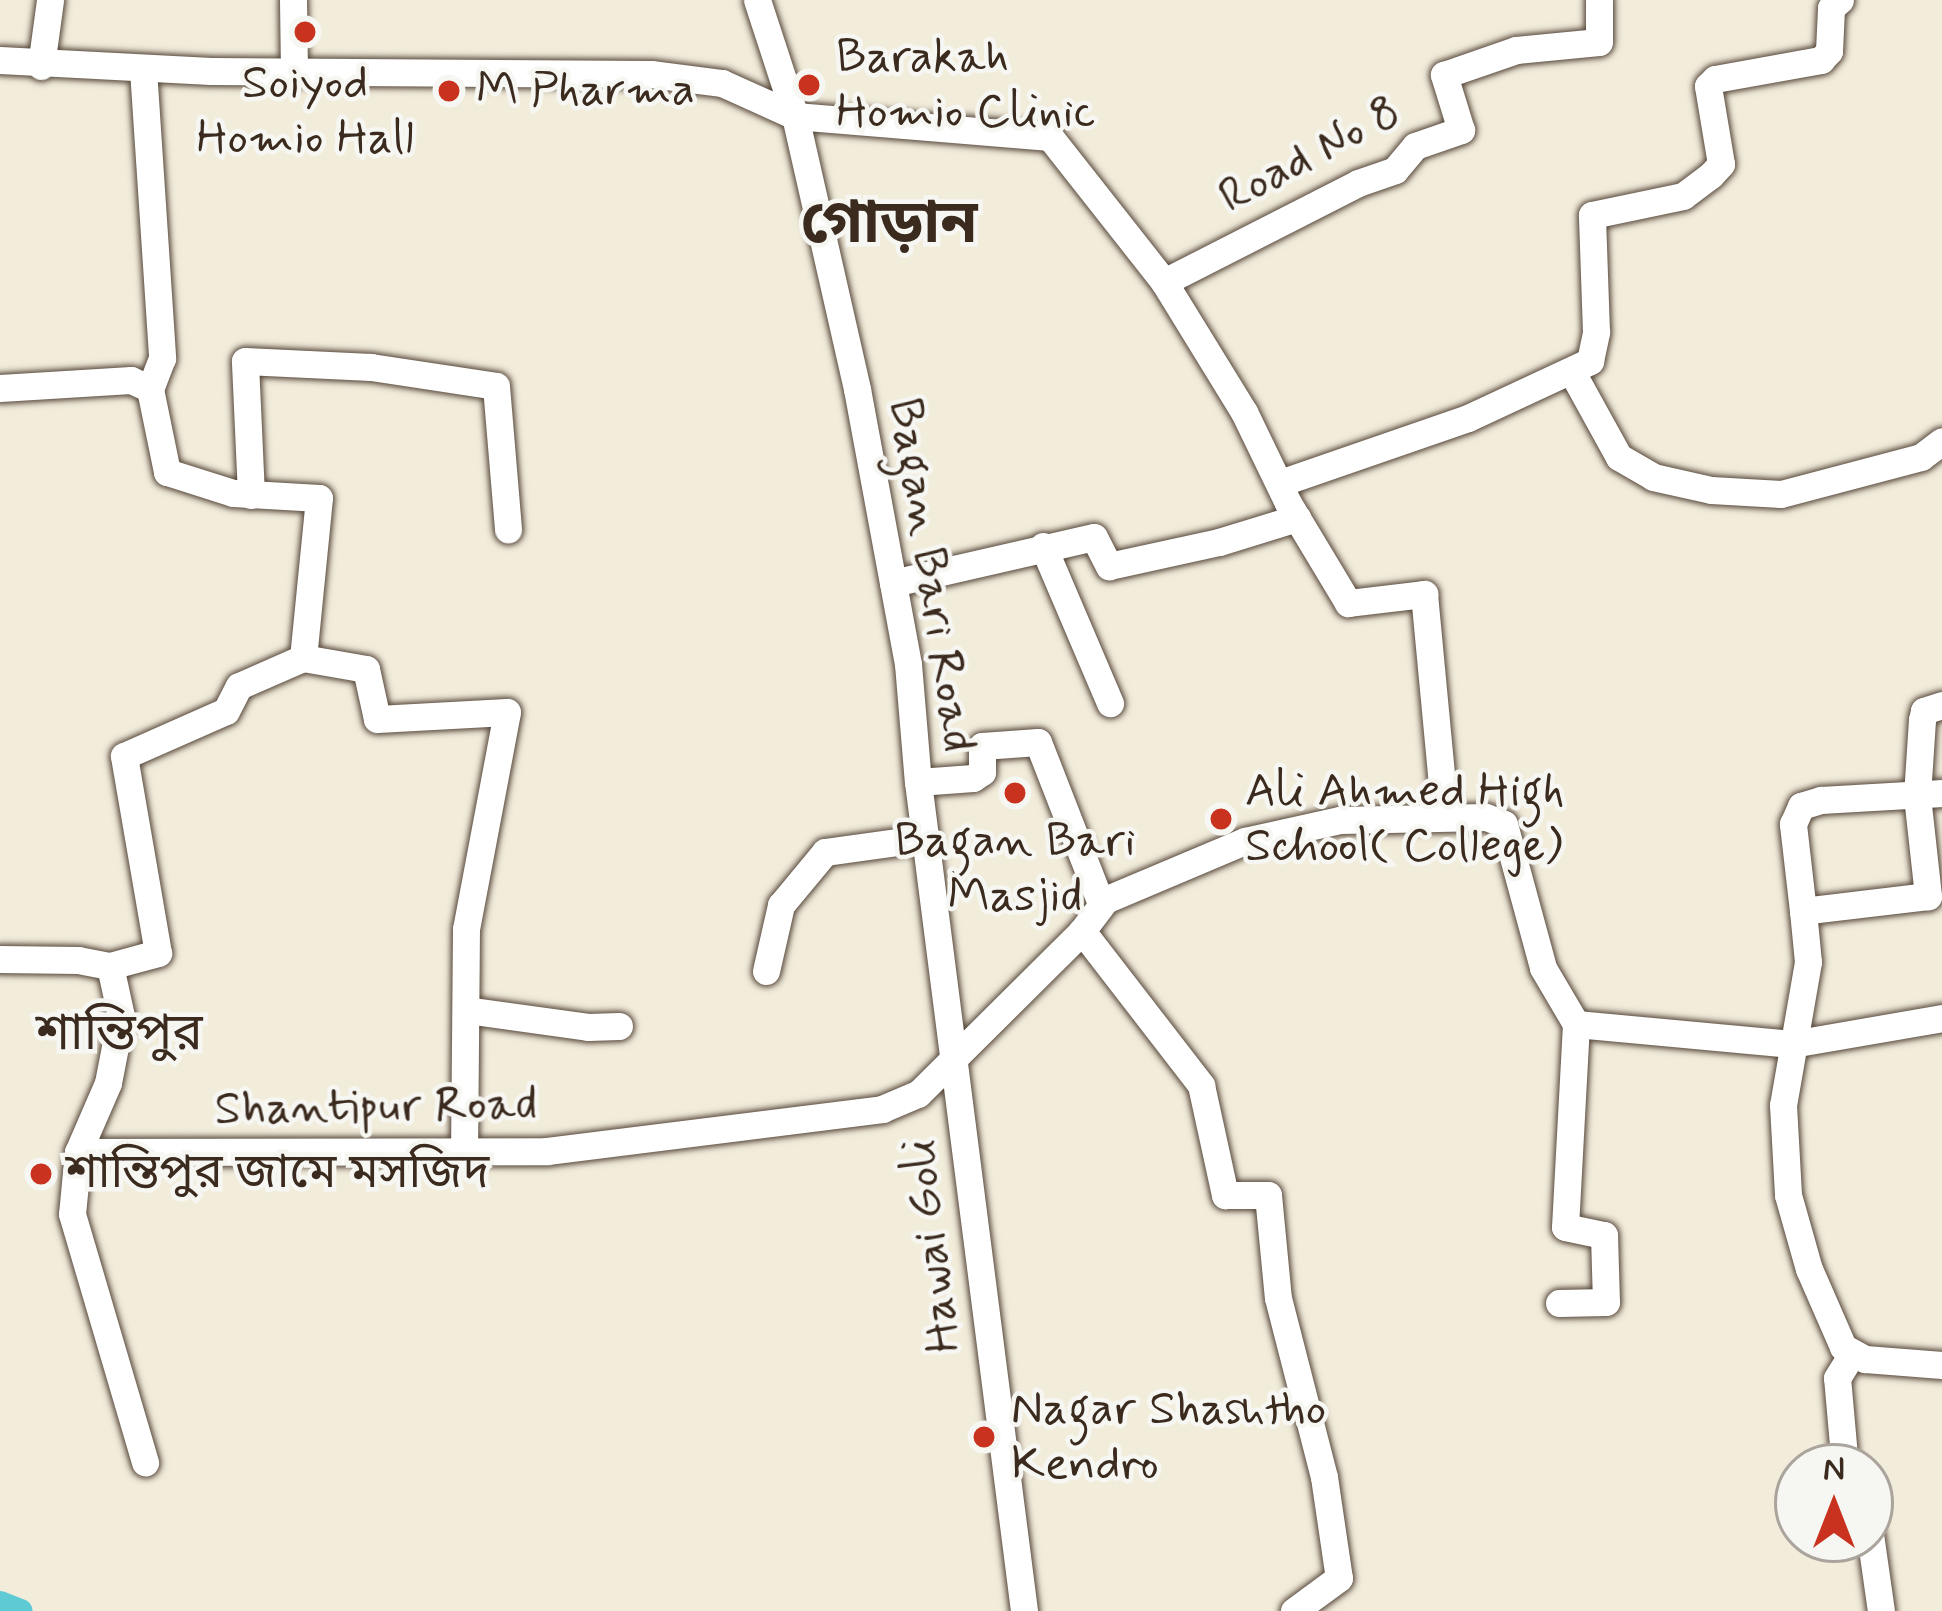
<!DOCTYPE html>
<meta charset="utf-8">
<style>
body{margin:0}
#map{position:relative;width:1942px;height:1611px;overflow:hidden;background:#f2ecdb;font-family:Mynerve,"Noto Sans Bengali",sans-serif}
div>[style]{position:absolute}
.canal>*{height:24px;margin:-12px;padding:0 12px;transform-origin:12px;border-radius:12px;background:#5dcad4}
.roads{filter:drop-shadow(0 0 3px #56473a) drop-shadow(0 0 3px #56473a)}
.minor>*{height:27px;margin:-13.5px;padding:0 13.5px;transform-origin:13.5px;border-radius:13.5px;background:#fff}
.dots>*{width:33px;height:33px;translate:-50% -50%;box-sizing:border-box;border:6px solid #f6f6f2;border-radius:50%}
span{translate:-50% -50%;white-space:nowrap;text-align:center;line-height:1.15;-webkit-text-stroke:9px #f6f6f2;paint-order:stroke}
.poi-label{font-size:48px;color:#3b2a1e}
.left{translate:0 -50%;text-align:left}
.street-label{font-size:48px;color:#3b2a1e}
.neighbourhood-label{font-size:51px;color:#3b2a1e}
.district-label{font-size:60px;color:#3b2a1e;font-weight:700}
.north{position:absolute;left:1774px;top:1443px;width:120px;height:120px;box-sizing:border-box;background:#f6f6f2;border:3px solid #aba49d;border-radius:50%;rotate:0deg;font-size:33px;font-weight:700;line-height:48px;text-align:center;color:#3b2a1e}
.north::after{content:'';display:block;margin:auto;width:42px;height:54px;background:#c8321e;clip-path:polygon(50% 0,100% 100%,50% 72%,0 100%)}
</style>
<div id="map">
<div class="canal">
<div style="left:0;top:1603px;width:22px;rotate:21deg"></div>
</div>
<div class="roads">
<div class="minor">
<div style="left:293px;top:0;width:73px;rotate:89.2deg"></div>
<div style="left:757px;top:0;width:122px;rotate:71.9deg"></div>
<div style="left:795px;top:116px;width:280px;rotate:77.2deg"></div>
<div style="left:857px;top:389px;width:280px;rotate:79.5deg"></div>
<div style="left:908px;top:664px;width:118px;rotate:85.2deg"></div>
<div style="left:918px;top:782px;width:836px;rotate:82.71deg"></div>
<div style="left:0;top:60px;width:211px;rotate:3deg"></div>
<div style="left:211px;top:71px;width:440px;rotate:0.4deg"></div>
<div style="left:651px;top:74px;width:72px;rotate:7.2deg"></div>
<div style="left:722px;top:83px;width:80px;rotate:24.3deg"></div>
<div style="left:795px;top:116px;width:256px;rotate:4.7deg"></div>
<div style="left:1050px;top:137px;width:184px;rotate:51.8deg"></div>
<div style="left:1164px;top:282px;width:153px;rotate:58.4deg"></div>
<div style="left:1244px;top:412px;width:101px;rotate:64.2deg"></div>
<div style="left:1288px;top:503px;width:117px;rotate:59deg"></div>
<div style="left:1348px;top:603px;width:77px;rotate:-6.8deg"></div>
<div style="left:1424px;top:594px;width:223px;rotate:84.6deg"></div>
<div style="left:41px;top:66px;width:67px;rotate:-82.2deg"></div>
<div style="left:143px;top:69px;width:290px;rotate:86.2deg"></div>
<div style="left:162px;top:358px;width:33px;rotate:111deg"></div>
<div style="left:1164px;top:282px;width:218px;rotate:-27deg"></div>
<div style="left:1358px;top:183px;width:39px;rotate:-19deg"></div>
<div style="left:1395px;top:170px;width:31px;rotate:-50deg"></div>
<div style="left:1415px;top:146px;width:49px;rotate:-19.2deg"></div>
<div style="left:1461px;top:130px;width:58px;rotate:-107.2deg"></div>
<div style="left:1444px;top:75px;width:76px;rotate:-19.1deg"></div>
<div style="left:1516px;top:50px;width:83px;rotate:-5.5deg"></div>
<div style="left:1599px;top:42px;width:42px;rotate:-90deg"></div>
<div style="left:1572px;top:372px;width:97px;rotate:61.1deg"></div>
<div style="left:1619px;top:457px;width:39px;rotate:30deg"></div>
<div style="left:1653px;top:477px;width:59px;rotate:12.6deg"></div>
<div style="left:1711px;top:490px;width:70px;rotate:3.3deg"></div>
<div style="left:1781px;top:494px;width:145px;rotate:-14.8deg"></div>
<div style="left:1921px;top:457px;width:26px;rotate:-37deg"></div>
<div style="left:0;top:388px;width:131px;rotate:-3.5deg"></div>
<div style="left:131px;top:380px;width:21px;rotate:25deg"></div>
<div style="left:150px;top:389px;width:85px;rotate:78.4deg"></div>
<div style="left:167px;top:472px;width:69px;rotate:17.7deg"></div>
<div style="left:233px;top:493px;width:86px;rotate:3.3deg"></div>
<div style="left:319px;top:498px;width:161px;rotate:95.7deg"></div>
<div style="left:303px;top:658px;width:64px;rotate:9.9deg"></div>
<div style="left:366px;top:669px;width:51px;rotate:77.6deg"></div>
<div style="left:377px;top:719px;width:130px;rotate:-3.1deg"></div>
<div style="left:507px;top:712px;width:221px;rotate:100.7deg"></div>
<div style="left:466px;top:929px;width:224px;rotate:90.5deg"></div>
<div style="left:1280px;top:483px;width:199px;rotate:-19.1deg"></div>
<div style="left:1468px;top:418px;width:135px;rotate:-25deg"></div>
<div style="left:1590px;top:361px;width:30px;rotate:-78deg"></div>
<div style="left:1596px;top:332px;width:117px;rotate:-92deg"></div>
<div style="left:1592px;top:215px;width:93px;rotate:-11.8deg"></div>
<div style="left:1683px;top:196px;width:35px;rotate:-37deg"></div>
<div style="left:1711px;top:175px;width:15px;rotate:-48deg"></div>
<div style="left:1721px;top:164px;width:79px;rotate:-99.5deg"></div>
<div style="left:1708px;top:86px;width:10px;rotate:-45deg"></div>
<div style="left:1715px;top:79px;width:108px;rotate:-10.2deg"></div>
<div style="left:1821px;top:60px;width:12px;rotate:-48deg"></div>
<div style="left:1829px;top:51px;width:43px;rotate:-87.3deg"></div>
<div style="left:1831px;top:8px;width:12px;rotate:-42deg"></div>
<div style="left:251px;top:495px;width:134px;rotate:-92.6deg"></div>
<div style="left:245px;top:361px;width:126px;rotate:2.7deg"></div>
<div style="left:371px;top:367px;width:126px;rotate:8.6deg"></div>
<div style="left:496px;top:386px;width:144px;rotate:85.2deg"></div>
<div style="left:1043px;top:546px;width:171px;rotate:66.9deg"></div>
<div style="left:893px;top:583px;width:206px;rotate:-12.9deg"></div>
<div style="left:1094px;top:537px;width:33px;rotate:63deg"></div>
<div style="left:1109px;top:566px;width:113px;rotate:-12.3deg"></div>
<div style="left:1219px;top:542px;width:82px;rotate:-17.1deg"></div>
<div style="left:1942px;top:705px;width:19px;rotate:162deg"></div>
<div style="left:1924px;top:711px;width:9px;rotate:103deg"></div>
<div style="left:1922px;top:720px;width:76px;rotate:93.8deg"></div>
<div style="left:1917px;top:796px;width:101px;rotate:83.7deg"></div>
<div style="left:1928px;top:896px;width:126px;rotate:173.2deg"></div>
<div style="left:1803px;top:911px;width:51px;rotate:84.4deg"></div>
<div style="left:1808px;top:962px;width:145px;rotate:99.9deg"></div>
<div style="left:1783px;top:1105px;width:90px;rotate:86.8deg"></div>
<div style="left:1788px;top:1195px;width:77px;rotate:74.2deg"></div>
<div style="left:1809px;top:1269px;width:85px;rotate:66.4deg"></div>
<div style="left:1843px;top:1347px;width:25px;rotate:29deg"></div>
<div style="left:1865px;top:1359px;width:77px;rotate:4.5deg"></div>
<div style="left:918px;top:782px;width:55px;rotate:-4.2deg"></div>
<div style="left:973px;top:778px;width:11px;rotate:-34deg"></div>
<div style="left:982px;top:772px;width:26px;rotate:-90deg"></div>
<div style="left:982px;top:746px;width:56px;rotate:-4.1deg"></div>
<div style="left:1038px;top:742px;width:174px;rotate:68.7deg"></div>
<div style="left:1803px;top:911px;width:88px;rotate:-96.6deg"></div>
<div style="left:1793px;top:824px;width:20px;rotate:-66deg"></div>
<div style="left:1801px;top:806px;width:21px;rotate:-17deg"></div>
<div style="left:1821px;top:800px;width:121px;rotate:-3.3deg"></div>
<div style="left:1082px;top:931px;width:195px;rotate:52.3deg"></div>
<div style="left:1201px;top:1085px;width:113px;rotate:77.7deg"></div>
<div style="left:1225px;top:1195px;width:43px"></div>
<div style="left:1268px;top:1195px;width:103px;rotate:84.5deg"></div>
<div style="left:1278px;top:1298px;width:185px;rotate:75.6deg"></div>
<div style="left:1324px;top:1477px;width:102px;rotate:81.6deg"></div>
<div style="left:1339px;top:1578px;width:56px;rotate:143.7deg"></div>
<div style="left:0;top:959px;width:78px;rotate:0.7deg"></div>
<div style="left:78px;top:960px;width:33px;rotate:11deg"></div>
<div style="left:110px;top:966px;width:51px;rotate:77.6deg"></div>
<div style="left:121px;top:1016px;width:68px;rotate:101deg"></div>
<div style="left:108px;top:1083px;width:75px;rotate:113.5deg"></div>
<div style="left:78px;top:1152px;width:469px;rotate:-0.1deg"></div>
<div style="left:547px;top:1151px;width:338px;rotate:-7.1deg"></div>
<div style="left:882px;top:1109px;width:39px;rotate:-23deg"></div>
<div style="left:918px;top:1094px;width:231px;rotate:-44.8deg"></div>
<div style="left:1082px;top:931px;width:39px;rotate:-53deg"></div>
<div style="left:1105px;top:900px;width:152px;rotate:-22.9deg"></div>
<div style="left:1245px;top:841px;width:97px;rotate:-12.5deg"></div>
<div style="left:1340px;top:820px;width:146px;rotate:-1.2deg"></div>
<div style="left:1486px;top:817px;width:19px;rotate:21deg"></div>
<div style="left:1504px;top:824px;width:149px;rotate:74.8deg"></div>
<div style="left:1543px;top:968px;width:65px;rotate:59.5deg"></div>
<div style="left:1576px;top:1024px;width:203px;rotate:93.1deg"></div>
<div style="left:1565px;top:1227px;width:40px;rotate:12deg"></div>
<div style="left:1604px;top:1235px;width:67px;rotate:88.3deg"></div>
<div style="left:1606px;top:1302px;width:47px;rotate:178.8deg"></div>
<div style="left:110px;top:966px;width:50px;rotate:-15.2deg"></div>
<div style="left:158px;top:953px;width:200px;rotate:-99.8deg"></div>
<div style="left:124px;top:756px;width:111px;rotate:-23.8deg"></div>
<div style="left:226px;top:711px;width:28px;rotate:-63deg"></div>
<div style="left:239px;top:686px;width:70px;rotate:-23.6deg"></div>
<div style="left:766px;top:971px;width:68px;rotate:-77.2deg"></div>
<div style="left:781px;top:905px;width:69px;rotate:-50.3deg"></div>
<div style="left:825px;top:852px;width:102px;rotate:-7.9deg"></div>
<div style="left:466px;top:1010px;width:123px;rotate:7.9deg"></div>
<div style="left:588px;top:1027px;width:31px;rotate:-2deg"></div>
<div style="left:1576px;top:1024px;width:217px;rotate:5.3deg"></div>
<div style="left:1792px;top:1044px;width:152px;rotate:-9.8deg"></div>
<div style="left:78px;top:1152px;width:62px;rotate:95.5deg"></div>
<div style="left:72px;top:1214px;width:259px;rotate:73.6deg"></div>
<div style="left:1845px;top:1467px;width:89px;rotate:-95.1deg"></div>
<div style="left:1837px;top:1378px;width:26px;rotate:-58deg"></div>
<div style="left:1870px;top:1534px;width:78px;rotate:81.9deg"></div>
</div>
</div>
<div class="dots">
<div style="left:305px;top:32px;background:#c8321e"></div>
<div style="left:809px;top:85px;background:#c8321e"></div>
<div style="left:449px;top:91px;background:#c8321e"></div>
<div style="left:1015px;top:793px;background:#c8321e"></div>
<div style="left:1221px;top:819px;background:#c8321e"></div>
<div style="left:41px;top:1174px;background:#c8321e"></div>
<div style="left:984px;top:1437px;background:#c8321e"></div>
</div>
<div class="poi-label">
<span class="left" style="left:836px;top:85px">Barakah<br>Homio Clinic</span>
<span style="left:305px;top:111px">Soiyod<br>Homio Hall</span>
<span class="left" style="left:476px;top:91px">M Pharma</span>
<span class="left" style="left:1245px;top:819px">Ali Ahmed High<br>School( College)</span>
<span style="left:1015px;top:869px">Bagan Bari<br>Masjid</span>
<span class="left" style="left:65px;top:1174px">শান্তিপুর জামে মসজিদ</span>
<span class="left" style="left:1011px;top:1437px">Nagar Shashtho<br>Kendro</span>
</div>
<div class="street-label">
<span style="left:1310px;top:155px;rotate:-28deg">Road No 8</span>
<span style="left:931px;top:575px;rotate:81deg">Bagan Bari Road</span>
<span style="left:376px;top:1107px;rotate:-1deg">Shantipur Road</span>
<span style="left:932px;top:1246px;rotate:-97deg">Hawai Goli</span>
</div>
<div class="neighbourhood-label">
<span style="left:119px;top:1035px">শান্তিপুর</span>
</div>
<div class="district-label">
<span style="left:889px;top:225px">গোড়ান</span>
</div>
<div class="north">N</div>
</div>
